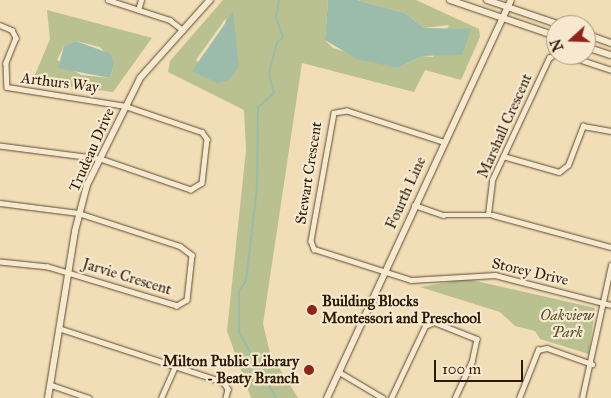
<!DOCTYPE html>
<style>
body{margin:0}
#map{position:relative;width:611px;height:398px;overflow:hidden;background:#f1ddb6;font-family:"IM FELL Great Primer",serif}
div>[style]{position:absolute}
.green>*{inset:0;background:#b8c18f}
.water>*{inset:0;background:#9bbcab}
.stream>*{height:2px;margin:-1px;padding:0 1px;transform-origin:1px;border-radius:1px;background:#9bbcab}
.roads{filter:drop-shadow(0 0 1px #5c4b30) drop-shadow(0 0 1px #5c4b30)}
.street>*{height:4.5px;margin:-2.25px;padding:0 2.25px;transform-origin:2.25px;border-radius:2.25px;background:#f6e9d0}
.secondary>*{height:6px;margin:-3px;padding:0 3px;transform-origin:3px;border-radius:3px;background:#f6e9d0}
.dots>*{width:14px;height:14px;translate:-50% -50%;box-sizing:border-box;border:2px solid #f6e9d0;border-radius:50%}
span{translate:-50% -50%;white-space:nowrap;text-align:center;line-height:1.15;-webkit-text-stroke:4.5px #f6e9d0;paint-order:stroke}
.street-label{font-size:15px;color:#2a1a03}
.poi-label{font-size:15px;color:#2a1a03;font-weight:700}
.left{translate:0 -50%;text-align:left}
.right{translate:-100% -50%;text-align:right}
.park-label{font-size:15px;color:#554c2d;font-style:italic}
.north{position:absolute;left:546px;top:15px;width:50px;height:50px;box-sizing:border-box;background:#f6e9d0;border:1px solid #a4967e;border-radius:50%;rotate:250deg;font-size:14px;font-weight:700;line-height:20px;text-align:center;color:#2a1a03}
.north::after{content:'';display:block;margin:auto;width:18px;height:22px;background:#8f2418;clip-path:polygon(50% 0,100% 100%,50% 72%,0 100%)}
.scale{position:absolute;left:434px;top:360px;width:89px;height:22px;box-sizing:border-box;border:2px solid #2a1a03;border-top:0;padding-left:6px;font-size:15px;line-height:18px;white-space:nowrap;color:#2a1a03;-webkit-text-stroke:4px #f6e9d0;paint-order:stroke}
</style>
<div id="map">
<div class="green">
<div style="clip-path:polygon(evenodd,223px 0,328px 0,325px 40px,333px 48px,398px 68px,422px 56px,433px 57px,449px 25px,424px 28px,405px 13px,357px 0,416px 0,479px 29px,480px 37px,461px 80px,425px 70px,414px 92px,302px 63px,263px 324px,270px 353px,298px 398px,251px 398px,227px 331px,246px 150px,244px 110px,168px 72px,170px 61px,223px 0,226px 18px,217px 83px,196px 60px,226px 18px)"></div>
<div style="clip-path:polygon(evenodd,47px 10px,152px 38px,113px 92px,32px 82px,50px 39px,47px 10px,76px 41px,100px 47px,114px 63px,110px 78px,81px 75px,57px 60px,64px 46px,76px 41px)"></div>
<div style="clip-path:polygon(467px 279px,595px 308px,589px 354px,540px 339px,535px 331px,515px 326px,500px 312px,420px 287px)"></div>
</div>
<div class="water">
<div style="clip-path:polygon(328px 0,357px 0,405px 13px,424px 28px,471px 29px,462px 55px,422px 56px,398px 68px,357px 59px,325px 40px)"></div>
<div style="clip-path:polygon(233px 12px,239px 67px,229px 80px,217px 83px,192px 71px)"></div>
<div style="clip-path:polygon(76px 41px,111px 54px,114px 63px,110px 78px,58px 68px,64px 46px)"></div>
</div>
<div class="stream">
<div style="left:276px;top:398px;width:76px;rotate:-119.3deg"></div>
<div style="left:239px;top:332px;width:41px;rotate:-90deg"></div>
<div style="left:239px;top:291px;width:12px;rotate:-55deg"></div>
<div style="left:246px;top:281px;width:95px;rotate:-83.3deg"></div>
<div style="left:257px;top:187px;width:80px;rotate:-89.3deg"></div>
<div style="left:258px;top:107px;width:21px;rotate:-41deg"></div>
<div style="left:274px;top:93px;width:20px;rotate:-105deg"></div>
<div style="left:269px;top:74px;width:32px;rotate:-76deg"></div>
<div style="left:277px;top:43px;width:8px;rotate:-45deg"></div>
<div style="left:283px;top:37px;width:20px;rotate:-110deg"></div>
<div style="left:276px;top:18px;width:18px;rotate:-81deg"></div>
</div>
<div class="roads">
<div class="street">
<div style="left:108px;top:0;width:65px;rotate:17.9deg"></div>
<div style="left:170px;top:20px;width:16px;rotate:38deg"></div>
<div style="left:138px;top:10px;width:10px;rotate:-73deg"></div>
<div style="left:0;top:25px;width:13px;rotate:23deg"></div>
<div style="left:12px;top:30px;width:9px;rotate:63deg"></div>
<div style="left:16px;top:38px;width:27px;rotate:112deg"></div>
<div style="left:6px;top:63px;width:24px;rotate:88deg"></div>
<div style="left:7px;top:87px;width:120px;rotate:9.1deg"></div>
<div style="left:125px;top:106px;width:81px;rotate:18.7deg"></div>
<div style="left:202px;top:132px;width:9px;rotate:54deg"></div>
<div style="left:207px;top:139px;width:44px;rotate:96.5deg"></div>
<div style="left:202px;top:183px;width:13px;rotate:148deg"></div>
<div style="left:191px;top:190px;width:96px;rotate:-161.2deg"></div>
<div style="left:100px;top:159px;width:101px;rotate:-172.6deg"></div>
<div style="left:566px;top:55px;width:47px;rotate:18.4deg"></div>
<div style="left:443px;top:142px;width:101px;rotate:-162.1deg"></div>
<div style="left:347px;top:111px;width:13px;rotate:171deg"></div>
<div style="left:334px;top:113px;width:130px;rotate:100.2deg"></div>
<div style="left:311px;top:241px;width:9px;rotate:69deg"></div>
<div style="left:314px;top:249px;width:102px;rotate:17.7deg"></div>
<div style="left:411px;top:280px;width:84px;rotate:-3.4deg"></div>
<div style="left:495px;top:275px;width:120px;rotate:14.5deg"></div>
<div style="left:503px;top:156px;width:58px;rotate:15.9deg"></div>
<div style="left:559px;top:172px;width:11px;rotate:-38deg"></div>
<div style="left:568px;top:165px;width:42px;rotate:-69deg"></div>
<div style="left:583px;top:126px;width:28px;rotate:10deg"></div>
<div style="left:0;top:203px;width:79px;rotate:7.3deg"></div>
<div style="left:78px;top:213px;width:107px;rotate:17.9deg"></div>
<div style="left:180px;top:246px;width:15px;rotate:37deg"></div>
<div style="left:192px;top:255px;width:45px;rotate:96.3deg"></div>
<div style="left:187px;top:300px;width:12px;rotate:149deg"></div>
<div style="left:177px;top:306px;width:135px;rotate:-163.2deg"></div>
<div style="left:48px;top:267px;width:48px;rotate:-174.1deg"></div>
<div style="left:414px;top:205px;width:31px;rotate:19deg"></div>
<div style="left:443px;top:215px;width:50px"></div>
<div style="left:493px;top:215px;width:122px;rotate:15.2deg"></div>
<div style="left:488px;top:214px;width:34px;rotate:-83deg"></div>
<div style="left:492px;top:180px;width:135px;rotate:-65deg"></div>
<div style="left:549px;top:58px;width:9px;rotate:-36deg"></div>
<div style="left:61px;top:329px;width:170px;rotate:18.1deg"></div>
<div style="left:223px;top:382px;width:9px;rotate:54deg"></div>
<div style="left:228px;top:389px;width:9px;rotate:103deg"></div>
<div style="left:339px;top:372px;width:51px;rotate:30.6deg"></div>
<div style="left:51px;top:385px;width:40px;rotate:18.9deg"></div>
<div style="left:161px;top:398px;width:34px;rotate:-66deg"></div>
<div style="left:391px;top:398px;width:80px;rotate:-64.7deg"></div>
<div style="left:425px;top:326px;width:10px;rotate:-24deg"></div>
<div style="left:434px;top:322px;width:46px;rotate:21.6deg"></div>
<div style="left:477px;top:339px;width:24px;rotate:102deg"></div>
<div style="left:472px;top:362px;width:40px;rotate:115deg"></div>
<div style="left:519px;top:398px;width:52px;rotate:-68.4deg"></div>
<div style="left:538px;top:350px;width:9px;rotate:-13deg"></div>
<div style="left:547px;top:348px;width:48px;rotate:19.6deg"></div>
<div style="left:582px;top:398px;width:136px;rotate:-77.7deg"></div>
</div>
<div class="secondary">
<div style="left:450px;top:0;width:112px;rotate:18.8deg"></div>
<div style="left:487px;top:0;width:77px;rotate:18.9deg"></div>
<div style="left:586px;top:34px;width:27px;rotate:20deg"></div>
<div style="left:586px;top:47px;width:26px;rotate:18deg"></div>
<div style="left:48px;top:398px;width:169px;rotate:-80.8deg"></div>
<div style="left:75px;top:231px;width:48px;rotate:-75.4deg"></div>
<div style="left:87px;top:185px;width:119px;rotate:-63.6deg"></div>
<div style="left:140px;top:78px;width:105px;rotate:-48.1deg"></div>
<div style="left:327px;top:398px;width:438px;rotate:-65.2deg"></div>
</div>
</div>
<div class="dots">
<div style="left:312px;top:310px;background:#8f2418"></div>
<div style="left:309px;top:370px;background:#8f2418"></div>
</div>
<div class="street-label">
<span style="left:60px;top:83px;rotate:7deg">Arthurs Way</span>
<span style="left:505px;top:126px;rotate:-66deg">Marshall Crescent</span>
<span style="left:92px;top:150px;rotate:-66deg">Trudeau Drive</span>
<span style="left:309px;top:173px;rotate:-81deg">Stewart Crescent</span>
<span style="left:406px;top:193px;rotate:-66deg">Fourth Line</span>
<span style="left:530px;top:272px;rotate:13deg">Storey Drive</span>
<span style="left:127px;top:277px;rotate:17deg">Jarvie Crescent</span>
</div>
<div class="poi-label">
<span class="left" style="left:322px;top:310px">Building Blocks<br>Montessori and Preschool</span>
<span class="right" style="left:299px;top:370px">Milton Public Library<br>- Beaty Branch</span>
</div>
<div class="park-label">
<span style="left:567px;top:324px">Oakview<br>Park</span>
</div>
<div class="north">N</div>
<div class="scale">100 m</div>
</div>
